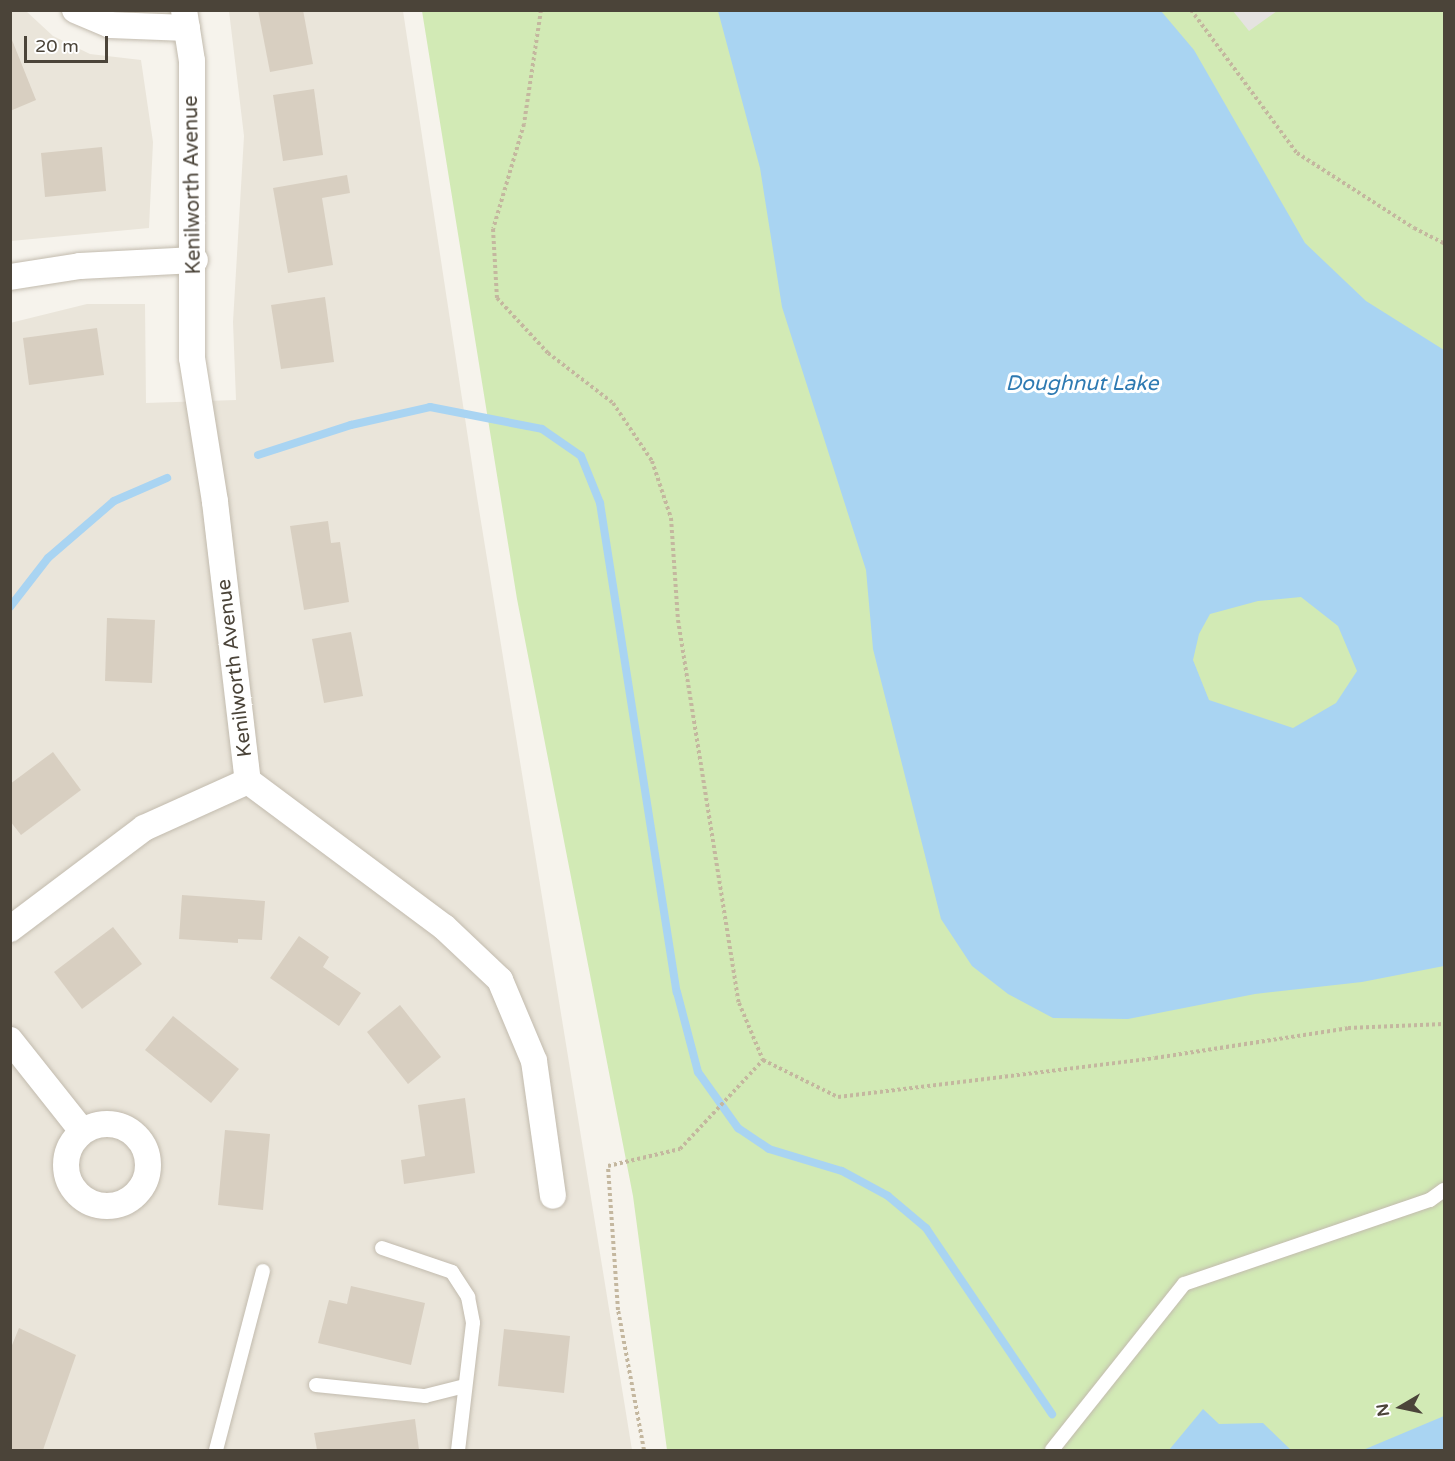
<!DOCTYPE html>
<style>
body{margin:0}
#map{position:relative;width:1455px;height:1461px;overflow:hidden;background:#f6f3ec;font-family:"Varela Round",sans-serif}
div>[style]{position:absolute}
.residential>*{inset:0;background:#eae5da}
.green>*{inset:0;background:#d2eab5}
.parking>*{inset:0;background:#e5e3e0}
.water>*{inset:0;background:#a9d4f2}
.stream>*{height:8px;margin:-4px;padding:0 4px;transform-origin:4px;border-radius:4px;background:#a9d4f2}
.building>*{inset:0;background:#d8cfc1}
.path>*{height:4px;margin-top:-2px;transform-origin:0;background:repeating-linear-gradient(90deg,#c4b79f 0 3px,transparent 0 6px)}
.roads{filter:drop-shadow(0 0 2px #c2bbae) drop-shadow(0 0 2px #c2bbae)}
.service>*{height:14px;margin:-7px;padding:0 7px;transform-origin:7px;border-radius:7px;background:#fff}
.minor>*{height:26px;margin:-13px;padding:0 13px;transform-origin:13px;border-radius:13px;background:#fff}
.minor>.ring{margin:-13px;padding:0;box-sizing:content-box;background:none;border:26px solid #fff;border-radius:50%}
span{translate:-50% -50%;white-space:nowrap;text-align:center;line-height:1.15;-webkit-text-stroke:6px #fff;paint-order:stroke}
.street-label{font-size:20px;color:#4b4439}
.water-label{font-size:21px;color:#2e7ab2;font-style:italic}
.frame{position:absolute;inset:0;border:12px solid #4b4439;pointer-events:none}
.north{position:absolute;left:1371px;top:1377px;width:60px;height:60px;-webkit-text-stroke:4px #fff;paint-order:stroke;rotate:261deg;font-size:16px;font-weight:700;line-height:24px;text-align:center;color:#4b4439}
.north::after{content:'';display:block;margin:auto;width:21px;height:27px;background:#4b4439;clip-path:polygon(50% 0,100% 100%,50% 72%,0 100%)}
.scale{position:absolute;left:24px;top:36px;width:84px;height:27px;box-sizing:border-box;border:3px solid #4b4439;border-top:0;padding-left:8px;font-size:18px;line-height:21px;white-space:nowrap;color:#4b4439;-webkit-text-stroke:4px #fff;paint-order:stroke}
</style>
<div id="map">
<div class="residential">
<div style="clip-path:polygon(11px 11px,26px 11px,53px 36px,90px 54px,141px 60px,153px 142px,149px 228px,11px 241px)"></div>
<div style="clip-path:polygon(229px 11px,403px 11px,477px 497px,632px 1450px,11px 1450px,10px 323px,87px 304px,145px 304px,146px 403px,236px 400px,233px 322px,244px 136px)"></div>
</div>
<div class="green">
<div style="clip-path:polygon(422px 11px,1444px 11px,1444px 1450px,667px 1450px,633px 1196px,517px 599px)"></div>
</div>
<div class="parking">
<div style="clip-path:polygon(1233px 11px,1277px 11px,1249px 31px)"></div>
</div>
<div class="water">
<div style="clip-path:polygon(evenodd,718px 11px,1161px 11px,1194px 50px,1305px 243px,1366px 301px,1444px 350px,1444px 966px,1362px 982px,1255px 994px,1128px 1019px,1053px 1018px,1008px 994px,972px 966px,941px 919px,873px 649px,866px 570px,782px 307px,760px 168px,718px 11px,1301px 597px,1338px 626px,1357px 671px,1336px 703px,1293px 728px,1209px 700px,1193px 660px,1199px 634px,1210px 614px,1258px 601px,1301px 597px)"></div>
<div style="clip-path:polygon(1203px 1409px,1219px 1424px,1263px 1423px,1291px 1450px,1169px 1450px)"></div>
<div style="clip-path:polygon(1444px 1416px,1444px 1450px,1363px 1450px)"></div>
</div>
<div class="stream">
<div style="left:258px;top:455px;width:98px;rotate:-17.9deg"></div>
<div style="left:351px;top:425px;width:81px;rotate:-12.8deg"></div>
<div style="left:430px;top:407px;width:114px;rotate:11.1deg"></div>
<div style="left:542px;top:429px;width:47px;rotate:34.7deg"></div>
<div style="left:581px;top:456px;width:51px;rotate:68deg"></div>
<div style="left:600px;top:503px;width:495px;rotate:81.1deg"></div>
<div style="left:677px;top:992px;width:83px;rotate:75.3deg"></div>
<div style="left:698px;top:1072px;width:69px;rotate:54.5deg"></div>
<div style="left:738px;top:1128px;width:37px;rotate:34deg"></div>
<div style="left:769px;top:1149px;width:76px;rotate:16.8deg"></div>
<div style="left:842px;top:1171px;width:52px;rotate:28.5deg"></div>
<div style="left:888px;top:1196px;width:50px;rotate:40.1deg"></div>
<div style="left:926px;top:1228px;width:225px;rotate:55.9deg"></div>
<div style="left:10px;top:607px;width:62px;rotate:-52.2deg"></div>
<div style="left:48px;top:558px;width:87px;rotate:-40.8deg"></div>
<div style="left:114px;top:501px;width:58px;rotate:-23.5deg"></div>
</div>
<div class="building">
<div style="clip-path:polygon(258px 10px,303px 10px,313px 64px,270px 72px)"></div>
<div style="clip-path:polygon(10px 35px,36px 100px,10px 111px)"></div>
<div style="clip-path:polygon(314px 89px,323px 155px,283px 161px,273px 95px)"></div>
<div style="clip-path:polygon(102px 147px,106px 191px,45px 197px,41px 153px)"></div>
<div style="clip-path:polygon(347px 175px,350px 193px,322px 198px,333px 265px,288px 273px,273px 188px)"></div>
<div style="clip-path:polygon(325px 297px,334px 362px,281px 369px,271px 305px)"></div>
<div style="clip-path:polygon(97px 328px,104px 375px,29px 385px,23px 338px)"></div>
<div style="clip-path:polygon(328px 521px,331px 543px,340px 542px,349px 602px,304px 610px,290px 526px)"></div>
<div style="clip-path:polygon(107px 618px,155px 620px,152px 683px,105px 681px)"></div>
<div style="clip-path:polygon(351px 632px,363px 696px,324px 703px,312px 639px)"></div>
<div style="clip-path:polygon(53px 752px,81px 790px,21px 835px,10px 821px,10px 784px)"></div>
<div style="clip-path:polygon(182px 895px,265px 901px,262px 940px,238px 939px,238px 943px,179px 939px)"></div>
<div style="clip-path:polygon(113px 927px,142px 964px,82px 1009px,54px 972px)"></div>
<div style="clip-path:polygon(299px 936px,329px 957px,323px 967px,361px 993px,339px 1026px,270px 978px)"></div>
<div style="clip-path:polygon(400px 1005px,441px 1057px,408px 1084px,367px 1032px)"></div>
<div style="clip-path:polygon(173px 1016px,239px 1069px,211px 1103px,145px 1050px)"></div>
<div style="clip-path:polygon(465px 1098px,475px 1173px,404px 1184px,401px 1160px,425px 1156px,418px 1105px)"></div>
<div style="clip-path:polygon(225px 1130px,270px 1134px,263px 1210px,218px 1205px)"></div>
<div style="clip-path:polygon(351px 1286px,425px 1303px,411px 1365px,318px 1343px,329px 1300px,347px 1304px)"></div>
<div style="clip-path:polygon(19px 1328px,76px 1355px,43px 1450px,10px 1450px,10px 1350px)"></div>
<div style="clip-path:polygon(504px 1329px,570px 1336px,564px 1393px,498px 1386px)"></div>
<div style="clip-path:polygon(415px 1419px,419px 1450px,317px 1450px,314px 1433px)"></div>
</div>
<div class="path">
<div style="left:541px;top:10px;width:115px;rotate:98.5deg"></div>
<div style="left:524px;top:124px;width:109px;rotate:106.4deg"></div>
<div style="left:493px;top:229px;width:69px;rotate:86.7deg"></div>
<div style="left:497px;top:298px;width:75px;rotate:47.2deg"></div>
<div style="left:548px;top:353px;width:82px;rotate:37.6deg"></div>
<div style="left:613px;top:403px;width:70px;rotate:56.1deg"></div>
<div style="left:652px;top:461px;width:60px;rotate:71.6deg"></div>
<div style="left:671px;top:518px;width:102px;rotate:86.1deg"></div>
<div style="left:678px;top:620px;width:388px;rotate:81deg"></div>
<div style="left:739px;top:1003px;width:62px;rotate:67.2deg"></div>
<div style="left:763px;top:1060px;width:84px;rotate:26.3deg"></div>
<div style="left:838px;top:1097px;width:319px;rotate:-7deg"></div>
<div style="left:1155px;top:1058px;width:195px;rotate:-8.8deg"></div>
<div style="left:1348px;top:1028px;width:96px;rotate:-2.4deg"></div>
<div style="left:1191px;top:10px;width:178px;rotate:53.5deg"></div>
<div style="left:1297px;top:153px;width:139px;rotate:32.7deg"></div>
<div style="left:1414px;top:228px;width:34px;rotate:27deg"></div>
<div style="left:644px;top:1450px;width:142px;rotate:-100.5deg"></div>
<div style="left:618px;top:1310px;width:144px;rotate:-94deg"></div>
<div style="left:608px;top:1166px;width:74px;rotate:-13.3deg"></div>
<div style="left:680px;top:1149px;width:122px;rotate:-47deg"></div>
</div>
<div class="roads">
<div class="service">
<div style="left:382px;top:1248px;width:74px;rotate:18.9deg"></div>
<div style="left:452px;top:1272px;width:30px;rotate:57deg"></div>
<div style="left:468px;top:1297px;width:26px;rotate:79deg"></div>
<div style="left:473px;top:1323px;width:128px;rotate:96.7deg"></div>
<div style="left:316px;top:1385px;width:110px;rotate:5.8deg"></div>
<div style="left:425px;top:1396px;width:41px;rotate:-14deg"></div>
<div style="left:216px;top:1450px;width:185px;rotate:-75.3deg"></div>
<div style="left:1052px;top:1450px;width:212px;rotate:-51.5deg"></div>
<div style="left:1184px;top:1284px;width:260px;rotate:-18.9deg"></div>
<div style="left:1430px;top:1200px;width:17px;rotate:-36deg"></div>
</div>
<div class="minor">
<div style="left:75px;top:10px;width:38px;rotate:23deg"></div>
<div style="left:110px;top:25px;width:77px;rotate:2.2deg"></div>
<div style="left:184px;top:10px;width:52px;rotate:81.1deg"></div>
<div style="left:192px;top:61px;width:297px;rotate:90deg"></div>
<div style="left:192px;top:358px;width:146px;rotate:80.9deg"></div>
<div style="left:215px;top:502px;width:281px;rotate:83.3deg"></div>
<div style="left:248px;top:781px;width:244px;rotate:36.7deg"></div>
<div style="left:444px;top:927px;width:77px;rotate:43.4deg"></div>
<div style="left:500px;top:980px;width:88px;rotate:67.2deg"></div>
<div style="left:534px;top:1061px;width:136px;rotate:82deg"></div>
<div style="left:10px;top:277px;width:71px;rotate:-8.9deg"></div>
<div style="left:80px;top:266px;width:115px;rotate:-3deg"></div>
<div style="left:10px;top:929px;width:168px;rotate:-37deg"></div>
<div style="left:144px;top:828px;width:114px;rotate:-24.3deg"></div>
<div style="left:10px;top:1040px;width:116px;rotate:51.6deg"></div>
<div class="ring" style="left:66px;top:1124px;width:56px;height:56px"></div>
</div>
</div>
<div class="street-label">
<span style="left:193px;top:185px;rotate:-91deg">Kenilworth Avenue</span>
<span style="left:235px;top:668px;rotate:-97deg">Kenilworth Avenue</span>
</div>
<div class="water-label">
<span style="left:1082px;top:384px">Doughnut Lake</span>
</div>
<div class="frame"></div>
<div class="north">N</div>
<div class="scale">20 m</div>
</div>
